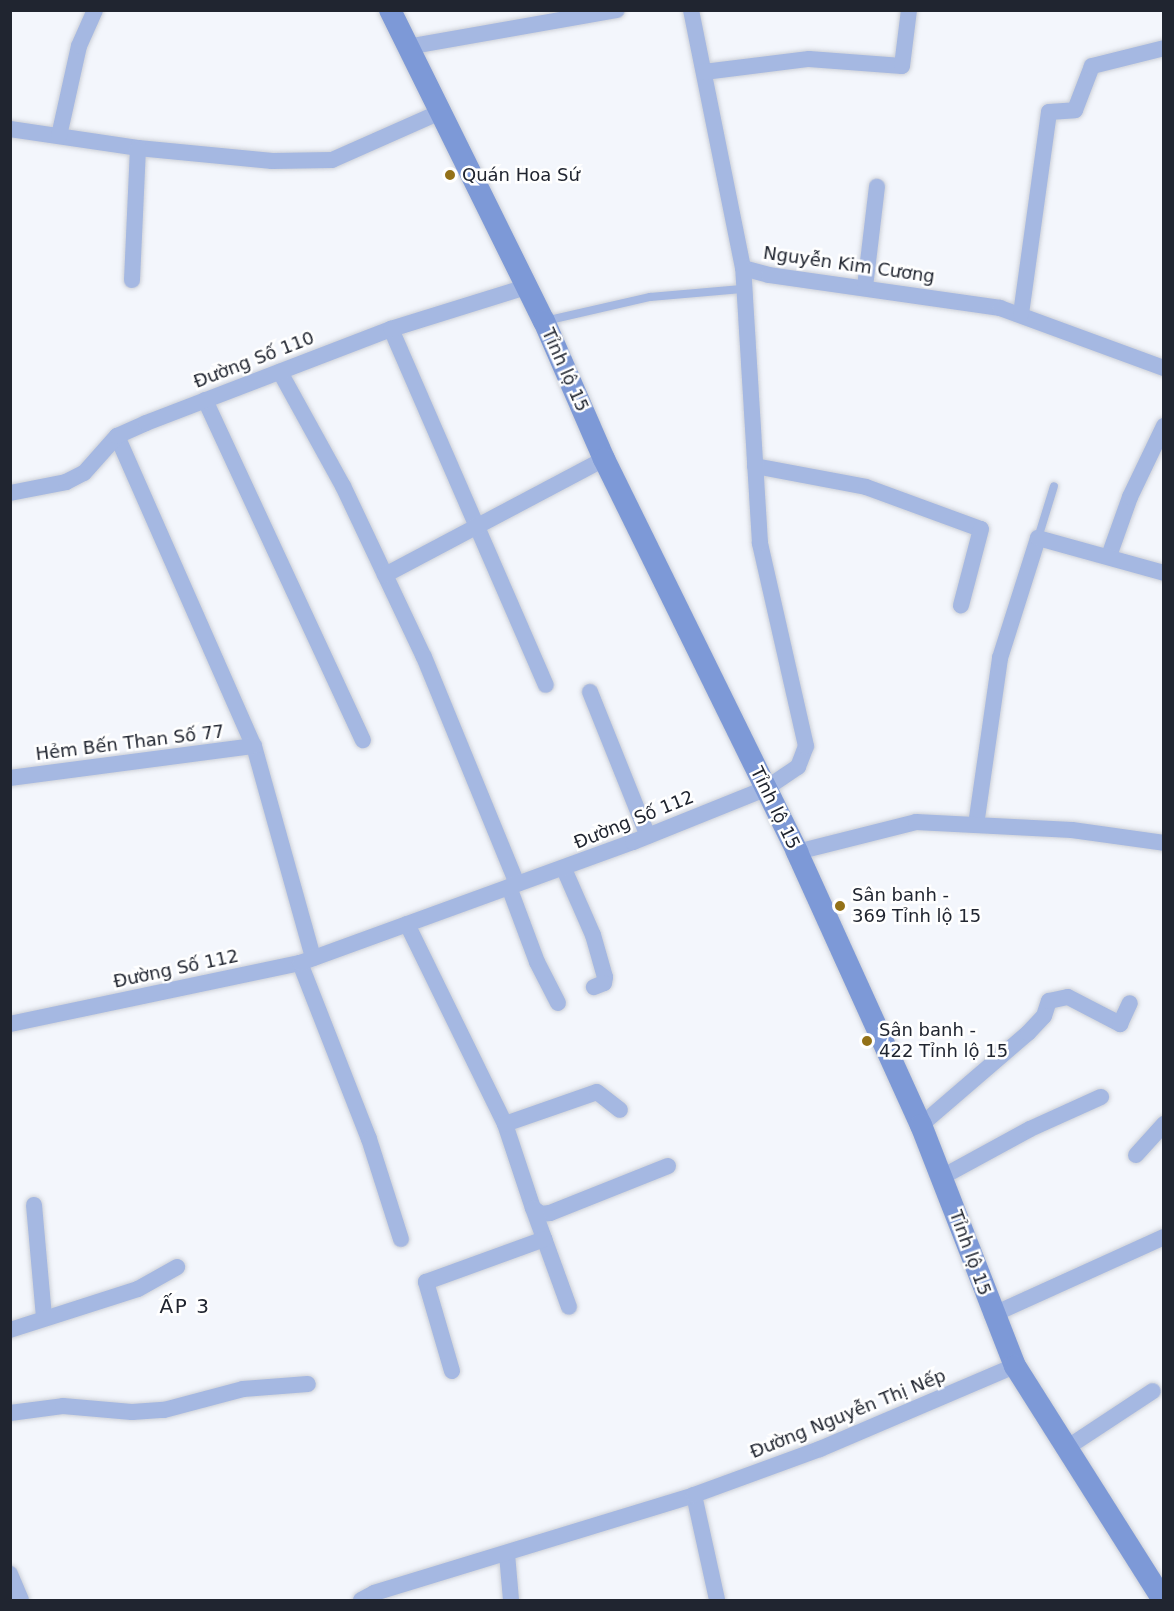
<!DOCTYPE html>
<meta charset="utf-8">
<style>
body{margin:0}
#map{position:relative;width:1174px;height:1611px;overflow:hidden;background:#f3f6fc;font-family:"DejaVu Sans",sans-serif}
div>[style]{position:absolute}
.roads{filter:drop-shadow(0 0 2px #cdd0d7) drop-shadow(0 0 2px #cdd0d7)}
.service>*{height:8px;margin:-4px;padding:0 4px;transform-origin:4px;border-radius:4px;background:#a5b8e2}
.minor>*{height:16px;margin:-8px;padding:0 8px;transform-origin:8px;border-radius:8px;background:#a5b8e2}
.secondary>*{height:22px;margin:-11px;padding:0 11px;transform-origin:11px;border-radius:11px;background:#7d99d7}
.dots>*{width:16px;height:16px;translate:-50% -50%;box-sizing:border-box;border:3px solid #fff;border-radius:50%}
span{translate:-50% -50%;white-space:nowrap;text-align:center;line-height:1.15;-webkit-text-stroke:5px #fff;paint-order:stroke}
.poi-label{font-size:18px;color:#202530}
.left{translate:0 -50%;text-align:left}
.street-label{font-size:18px;color:#202530}
.neighbourhood-label{font-size:20px;color:#202530;letter-spacing:1.5px}
.frame{position:absolute;inset:0;border:12px solid #202530;pointer-events:none}
</style>
<div id="map">
<div class="roads">
<div class="service">
<div style="left:545px;top:321px;width:108px;rotate:-12.9deg"></div>
<div style="left:650px;top:297px;width:92px;rotate:-5deg"></div>
<div style="left:1038px;top:538px;width:54px;rotate:-72.9deg"></div>
</div>
<div class="minor">
<div style="left:691px;top:10px;width:263px;rotate:78.6deg"></div>
<div style="left:743px;top:268px;width:27px;rotate:15deg"></div>
<div style="left:769px;top:275px;width:233px;rotate:8.1deg"></div>
<div style="left:1000px;top:308px;width:175px;rotate:20.1deg"></div>
<div style="left:407px;top:47px;width:213px;rotate:-10deg"></div>
<div style="left:704px;top:72px;width:106px;rotate:-7.1deg"></div>
<div style="left:809px;top:59px;width:93px;rotate:4.3deg"></div>
<div style="left:902px;top:66px;width:56px;rotate:-82.9deg"></div>
<div style="left:10px;top:129px;width:129px;rotate:8.4deg"></div>
<div style="left:138px;top:148px;width:135px;rotate:5.5deg"></div>
<div style="left:272px;top:161px;width:60px;rotate:-1deg"></div>
<div style="left:332px;top:160px;width:116px;rotate:-23.9deg"></div>
<div style="left:59px;top:136px;width:92px;rotate:-77.5deg"></div>
<div style="left:79px;top:46px;width:39px;rotate:-66deg"></div>
<div style="left:132px;top:280px;width:132px;rotate:-87.4deg"></div>
<div style="left:865px;top:287px;width:101px;rotate:-83.2deg"></div>
<div style="left:1021px;top:314px;width:204px;rotate:-82.1deg"></div>
<div style="left:1049px;top:112px;width:26px;rotate:-4deg"></div>
<div style="left:1075px;top:110px;width:47px;rotate:-68.9deg"></div>
<div style="left:1092px;top:66px;width:74px;rotate:-14deg"></div>
<div style="left:391px;top:329px;width:388px;rotate:66.5deg"></div>
<div style="left:280px;top:372px;width:130px;rotate:61.1deg"></div>
<div style="left:343px;top:486px;width:189px;rotate:64.7deg"></div>
<div style="left:424px;top:657px;width:245px;rotate:67.7deg"></div>
<div style="left:205px;top:400px;width:375px;rotate:65.1deg"></div>
<div style="left:117px;top:436px;width:339px;rotate:66.2deg"></div>
<div style="left:254px;top:746px;width:220px;rotate:74.4deg"></div>
<div style="left:755px;top:466px;width:113px;rotate:10.7deg"></div>
<div style="left:866px;top:487px;width:122px;rotate:20.1deg"></div>
<div style="left:981px;top:529px;width:79px;rotate:104.7deg"></div>
<div style="left:10px;top:493px;width:57px;rotate:-11.1deg"></div>
<div style="left:66px;top:482px;width:20px;rotate:-27deg"></div>
<div style="left:84px;top:473px;width:50px;rotate:-48.3deg"></div>
<div style="left:117px;top:436px;width:32px;rotate:-24deg"></div>
<div style="left:146px;top:423px;width:262px;rotate:-21deg"></div>
<div style="left:391px;top:329px;width:141px;rotate:-17.3deg"></div>
<div style="left:1109px;top:556px;width:63px;rotate:-70.4deg"></div>
<div style="left:1130px;top:497px;width:79px;rotate:-64.4deg"></div>
<div style="left:385px;top:575px;width:248px;rotate:-27.9deg"></div>
<div style="left:590px;top:692px;width:155px;rotate:68.1deg"></div>
<div style="left:10px;top:778px;width:246px;rotate:-7.5deg"></div>
<div style="left:976px;top:825px;width:169px;rotate:-81.8deg"></div>
<div style="left:1000px;top:658px;width:126px;rotate:-72.4deg"></div>
<div style="left:1038px;top:538px;width:131px;rotate:15.5deg"></div>
<div style="left:797px;top:852px;width:123px;rotate:-14.1deg"></div>
<div style="left:916px;top:822px;width:156px;rotate:2.9deg"></div>
<div style="left:1072px;top:830px;width:93px;rotate:8deg"></div>
<div style="left:564px;top:869px;width:72px;rotate:66.3deg"></div>
<div style="left:593px;top:935px;width:44px;rotate:74.1deg"></div>
<div style="left:605px;top:977px;width:6px;rotate:99deg"></div>
<div style="left:604px;top:983px;width:11px;rotate:158deg"></div>
<div style="left:509px;top:887px;width:80px;rotate:69.5deg"></div>
<div style="left:537px;top:962px;width:46px;rotate:62.9deg"></div>
<div style="left:407px;top:924px;width:223px;rotate:63.9deg"></div>
<div style="left:505px;top:1124px;width:89px;rotate:71.6deg"></div>
<div style="left:533px;top:1208px;width:10px;rotate:37deg"></div>
<div style="left:541px;top:1214px;width:9px;rotate:-6deg"></div>
<div style="left:550px;top:1213px;width:127px;rotate:-21.7deg"></div>
<div style="left:300px;top:963px;width:189px;rotate:68.6deg"></div>
<div style="left:369px;top:1139px;width:105px;rotate:72.3deg"></div>
<div style="left:10px;top:1024px;width:296px;rotate:-11.9deg"></div>
<div style="left:300px;top:963px;width:354px;rotate:-20deg"></div>
<div style="left:633px;top:842px;width:142px;rotate:-21.9deg"></div>
<div style="left:765px;top:789px;width:40px;rotate:-34deg"></div>
<div style="left:798px;top:767px;width:22px;rotate:-69deg"></div>
<div style="left:806px;top:746px;width:208px;rotate:-102.8deg"></div>
<div style="left:760px;top:543px;width:276px;rotate:-93.5deg"></div>
<div style="left:505px;top:1124px;width:97px;rotate:-19.2deg"></div>
<div style="left:597px;top:1092px;width:29px;rotate:38deg"></div>
<div style="left:921px;top:1125px;width:141px;rotate:-40.7deg"></div>
<div style="left:1028px;top:1033px;width:23px;rotate:-47deg"></div>
<div style="left:1044px;top:1016px;width:16px;rotate:-72deg"></div>
<div style="left:1049px;top:1001px;width:19px;rotate:-12deg"></div>
<div style="left:1068px;top:997px;width:59px;rotate:27.4deg"></div>
<div style="left:1120px;top:1024px;width:23px;rotate:-65deg"></div>
<div style="left:1136px;top:1155px;width:42px;rotate:-47.9deg"></div>
<div style="left:942px;top:1177px;width:100px;rotate:-28.6deg"></div>
<div style="left:1030px;top:1129px;width:78px;rotate:-24.3deg"></div>
<div style="left:34px;top:1205px;width:113px;rotate:84.9deg"></div>
<div style="left:533px;top:1208px;width:105px;rotate:70deg"></div>
<div style="left:992px;top:1315px;width:189px;rotate:-24.4deg"></div>
<div style="left:10px;top:1330px;width:134px;rotate:-17.8deg"></div>
<div style="left:138px;top:1289px;width:45px;rotate:-29.4deg"></div>
<div style="left:452px;top:1371px;width:93px;rotate:-106.3deg"></div>
<div style="left:426px;top:1282px;width:126px;rotate:-20deg"></div>
<div style="left:10px;top:1413px;width:53px;rotate:-7.5deg"></div>
<div style="left:63px;top:1406px;width:69px;rotate:5deg"></div>
<div style="left:132px;top:1412px;width:32px;rotate:-4deg"></div>
<div style="left:164px;top:1410px;width:82px;rotate:-14.9deg"></div>
<div style="left:243px;top:1389px;width:65px;rotate:-4.4deg"></div>
<div style="left:1065px;top:1449px;width:105px;rotate:-33.4deg"></div>
<div style="left:694px;top:1495px;width:107px;rotate:77.6deg"></div>
<div style="left:507px;top:1554px;width:46px;rotate:85deg"></div>
<div style="left:10px;top:1574px;width:28px;rotate:67deg"></div>
<div style="left:361px;top:1600px;width:15px;rotate:-28deg"></div>
<div style="left:374px;top:1593px;width:335px;rotate:-17deg"></div>
<div style="left:694px;top:1495px;width:134px;rotate:-20.1deg"></div>
<div style="left:820px;top:1449px;width:212px;rotate:-23.1deg"></div>
</div>
<div class="secondary">
<div style="left:390px;top:10px;width:347px;rotate:63.7deg"></div>
<div style="left:544px;top:321px;width:150px;rotate:66.5deg"></div>
<div style="left:604px;top:459px;width:438px;rotate:63.8deg"></div>
<div style="left:797px;top:852px;width:300px;rotate:65.6deg"></div>
<div style="left:921px;top:1125px;width:259px;rotate:68.7deg"></div>
<div style="left:1015px;top:1366px;width:277px;rotate:57.7deg"></div>
</div>
</div>
<div class="dots">
<div style="left:450px;top:175px;background:#937118"></div>
<div style="left:840px;top:906px;background:#937118"></div>
<div style="left:867px;top:1041px;background:#937118"></div>
</div>
<div class="poi-label">
<span class="left" style="left:462px;top:175px">Quán Hoa Sứ</span>
<span class="left" style="left:852px;top:906px">Sân banh -<br>369 Tỉnh lộ 15</span>
<span class="left" style="left:879px;top:1041px">Sân banh -<br>422 Tỉnh lộ 15</span>
</div>
<div class="street-label">
<span style="left:849px;top:265px;rotate:8deg">Nguyễn Kim Cương</span>
<span style="left:254px;top:360px;rotate:-21deg">Đường Số 110</span>
<span style="left:565px;top:370px;rotate:66deg">Tỉnh lộ 15</span>
<span style="left:130px;top:743px;rotate:-7deg">Hẻm Bến Than Số 77</span>
<span style="left:775px;top:808px;rotate:64deg">Tỉnh lộ 15</span>
<span style="left:634px;top:820px;rotate:-22deg">Đường Số 112</span>
<span style="left:176px;top:969px;rotate:-12deg">Đường Số 112</span>
<span style="left:970px;top:1253px;rotate:70deg">Tỉnh lộ 15</span>
<span style="left:848px;top:1414px;rotate:-22deg">Đường Nguyễn Thị Nếp</span>
</div>
<div class="neighbourhood-label">
<span style="left:185px;top:1306px">ẤP 3</span>
</div>
<div class="frame"></div>
</div>
